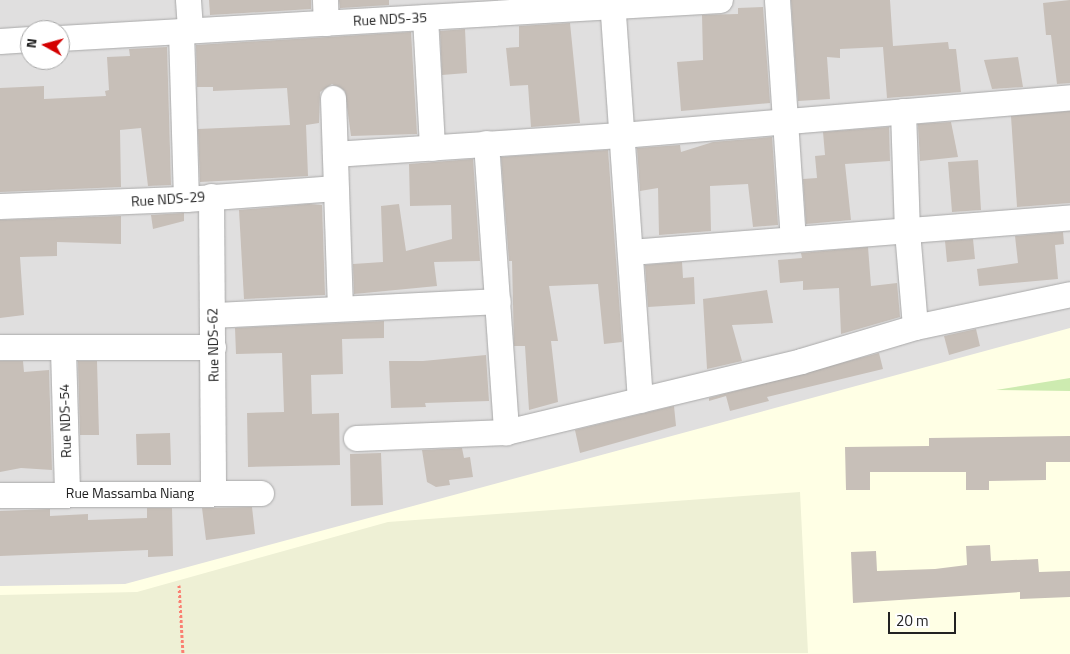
<!DOCTYPE html>
<style>
body{margin:0}
#map{position:relative;width:1070px;height:654px;overflow:hidden;background:#f2efe9;font-family:"Titillium Web",sans-serif}
div>[style]{position:absolute}
.residential>*{inset:0;background:#e0dfdf}
.education>*{inset:0;background:#ffffe5}
.farmland>*{inset:0;background:#eef0d5}
.grass>*{inset:0;background:#cdebb0}
.building>*{inset:0;background:#c7bfb8}
.path>*{height:3px;margin-top:-1.5px;transform-origin:0;background:repeating-linear-gradient(90deg,#fa8072 0 2.5px,transparent 0 5px)}
.roads{filter:drop-shadow(0 0 1px #a9a9a9) drop-shadow(0 0 1px #a9a9a9)}
.street>*{height:25px;margin:-12.5px;padding:0 12.5px;transform-origin:12.5px;border-radius:12.5px;background:#fff}
span{translate:-50% -50%;white-space:nowrap;text-align:center;line-height:1.15;-webkit-text-stroke:4.5px #fff;paint-order:stroke}
.street-label{font-size:14px;color:#222}
.north{position:absolute;left:20px;top:20px;width:50px;height:50px;box-sizing:border-box;background:#fff;border:1px solid #a7a7a7;border-radius:50%;rotate:277deg;font-size:14px;font-weight:700;line-height:20px;text-align:center;color:#222}
.north::after{content:'';display:block;margin:auto;width:18px;height:22px;background:#d40000;clip-path:polygon(50% 0,100% 100%,50% 72%,0 100%)}
.scale{position:absolute;left:888px;top:612px;width:68px;height:22px;box-sizing:border-box;border:2px solid #222;border-top:0;padding-left:6px;font-size:15px;line-height:18px;white-space:nowrap;color:#222;-webkit-text-stroke:4px #fff;paint-order:stroke}
</style>
<div id="map">
<div class="residential">
<div style="clip-path:polygon(evenodd,0 0,1070px 0,1070px 654px,0 654px,0 0,30px 30px,60px 30px,60px 60px,30px 60px,30px 30px)"></div>
</div>
<div class="education">
<div style="clip-path:polygon(1070px 328px,1070px 654px,0 654px,0 586px,125px 584px)"></div>
</div>
<div class="farmland">
<div style="clip-path:polygon(800px 492px,808px 653px,0 654px,0 595px,137px 592px,388px 522px)"></div>
</div>
<div class="grass">
<div style="clip-path:polygon(1070px 378px,1070px 391px,996px 390px)"></div>
</div>
<div class="building">
<div style="clip-path:polygon(209px 0,311px 0,311px 9px,210px 15px)"></div>
<div style="clip-path:polygon(339px 0,389px 0,389px 5px,340px 8px)"></div>
<div style="clip-path:polygon(791px 0,890px 0,893px 46px,948px 42px,949px 49px,956px 49px,961px 92px,887px 98px,883px 47px,840px 49px,840px 58px,827px 57px,830px 99px,798px 101px)"></div>
<div style="clip-path:polygon(1070px 0,1070px 83px,1057px 84px,1051px 35px,1046px 35px,1043px 3px)"></div>
<div style="clip-path:polygon(763px 7px,770px 103px,681px 111px,677px 62px,703px 60px,702px 15px,738px 14px,738px 8px)"></div>
<div style="clip-path:polygon(570px 23px,580px 123px,531px 127px,528px 85px,510px 86px,506px 48px,519px 47px,519px 26px)"></div>
<div style="clip-path:polygon(465px 29px,467px 73px,442px 75px,440px 31px)"></div>
<div style="clip-path:polygon(411px 32px,417px 134px,351px 136px,345px 91px,332px 84px,320px 92px,319px 123px,306px 125px,308px 176px,200px 182px,198px 129px,290px 125px,287px 88px,213px 91px,213px 87px,197px 87px,196px 45px)"></div>
<div style="clip-path:polygon(167px 47px,171px 185px,148px 186px,141px 128px,120px 130px,121px 187px,0 192px,0 88px,44px 86px,44px 99px,106px 96px,105px 91px,109px 90px,107px 57px,130px 56px,129px 49px)"></div>
<div style="clip-path:polygon(1018px 57px,1023px 87px,992px 89px,984px 60px)"></div>
<div style="clip-path:polygon(1070px 111px,1070px 203px,1017px 207px,1011px 116px)"></div>
<div style="clip-path:polygon(951px 122px,958px 157px,920px 161px,918px 124px)"></div>
<div style="clip-path:polygon(889px 127px,890px 161px,845px 164px,851px 220px,806px 224px,803px 179px,817px 178px,815px 156px,825px 155px,823px 132px)"></div>
<div style="clip-path:polygon(772px 137px,778px 225px,753px 227px,748px 184px,710px 186px,711px 231px,659px 235px,658px 188px,640px 191px,637px 148px,680px 145px,681px 152px,713px 142px)"></div>
<div style="clip-path:polygon(608px 150px,622px 342px,604px 344px,598px 284px,549px 286px,558px 341px,551px 341px,558px 402px,529px 410px,525px 346px,514px 346px,512px 261px,509px 261px,501px 157px)"></div>
<div style="clip-path:polygon(473px 159px,480px 261px,434px 262px,437px 286px,354px 294px,353px 264px,383px 262px,381px 206px,399px 204px,406px 251px,452px 239px,451px 205px,410px 206px,409px 164px)"></div>
<div style="clip-path:polygon(978px 160px,981px 210px,952px 212px,948px 162px)"></div>
<div style="clip-path:polygon(309px 204px,322px 205px,325px 295px,244px 299px,239px 210px)"></div>
<div style="clip-path:polygon(184px 213px,184px 221px,153px 229px,151px 215px)"></div>
<div style="clip-path:polygon(121px 216px,121px 244px,57px 242px,57px 256px,20px 257px,24px 315px,0 318px,0 220px)"></div>
<div style="clip-path:polygon(1063px 232px,1064px 244px,1055px 245px,1058px 279px,979px 286px,977px 269px,1018px 263px,1015px 236px)"></div>
<div style="clip-path:polygon(973px 239px,975px 259px,947px 262px,945px 241px)"></div>
<div style="clip-path:polygon(868px 247px,871px 286px,897px 283px,900px 317px,841px 334px,839px 288px,803px 290px,803px 281px,780px 283px,778px 260px,802px 258px,801px 253px)"></div>
<div style="clip-path:polygon(682px 262px,683px 278px,694px 277px,695px 304px,648px 307px,645px 265px)"></div>
<div style="clip-path:polygon(767px 290px,773px 323px,732px 325px,742px 361px,707px 369px,703px 299px)"></div>
<div style="clip-path:polygon(384px 321px,384px 338px,342px 339px,343px 374px,311px 375px,312px 414px,339px 413px,340px 465px,248px 467px,247px 413px,284px 412px,282px 353px,236px 354px,235px 328px)"></div>
<div style="clip-path:polygon(976px 329px,980px 346px,949px 355px,944px 336px)"></div>
<div style="clip-path:polygon(879px 353px,883px 369px,767px 397px,769px 401px,730px 411px,726px 396px,709px 401px,709px 398px)"></div>
<div style="clip-path:polygon(486px 355px,489px 401px,425px 403px,426px 407px,391px 408px,389px 361px,423px 361px)"></div>
<div style="clip-path:polygon(0 361px,23px 361px,24px 372px,49px 370px,52px 470px,21px 468px,0 472px)"></div>
<div style="clip-path:polygon(78px 361px,97px 361px,99px 435px,80px 435px)"></div>
<div style="clip-path:polygon(674px 406px,676px 426px,580px 453px,575px 430px)"></div>
<div style="clip-path:polygon(170px 433px,171px 465px,137px 465px,136px 434px)"></div>
<div style="clip-path:polygon(1070px 436px,1070px 462px,1046px 462px,1046px 480px,989px 481px,989px 490px,966px 490px,966px 472px,870px 472px,870px 490px,846px 490px,845px 447px,929px 446px,929px 438px)"></div>
<div style="clip-path:polygon(462px 448px,464px 458px,470px 457px,473px 477px,449px 480px,450px 485px,436px 487px,427px 482px,422px 450px)"></div>
<div style="clip-path:polygon(381px 453px,383px 505px,351px 506px,350px 454px)"></div>
<div style="clip-path:polygon(252px 507px,255px 534px,206px 540px,202px 508px)"></div>
<div style="clip-path:polygon(147px 508px,172px 508px,173px 556px,148px 557px,148px 550px,0 556px,0 511px,50px 509px,50px 516px,88px 514px,88px 520px,147px 518px)"></div>
<div style="clip-path:polygon(990px 545px,991px 561px,1038px 559px,1039px 572px,1070px 571px,1070px 597px,1020px 599px,1020px 592px,853px 603px,851px 552px,876px 551px,877px 571px,935px 569px,967px 565px,966px 546px)"></div>
</div>
<div class="path">
<div style="left:179px;top:585px;width:69px;rotate:86.7deg"></div>
</div>
<div class="roads">
<div class="street">
<div style="left:188px;top:0;width:30px;rotate:86deg"></div>
<div style="left:325px;top:0;width:23px;rotate:88deg"></div>
<div style="left:612px;top:0;width:401px;rotate:86deg"></div>
<div style="left:777px;top:0;width:240px;rotate:86.2deg"></div>
<div style="left:425px;top:17px;width:131px;rotate:86.9deg"></div>
<div style="left:181px;top:31px;width:168px;rotate:88.3deg"></div>
<div style="left:60px;top:38px;width:661px;rotate:-3.3deg"></div>
<div style="left:0;top:41px;width:30px;rotate:-4deg"></div>
<div style="left:333px;top:98px;width:210px;rotate:88.1deg"></div>
<div style="left:903px;top:111px;width:120px;rotate:88.1deg"></div>
<div style="left:907px;top:231px;width:96px;rotate:85.2deg"></div>
<div style="left:486px;top:143px;width:290px;rotate:86deg"></div>
<div style="left:335px;top:154px;width:288px;rotate:-3.8deg"></div>
<div style="left:622px;top:135px;width:450px;rotate:-4.8deg"></div>
<div style="left:211px;top:196px;width:297px;rotate:89.6deg"></div>
<div style="left:0;top:206px;width:186px;rotate:-2.2deg"></div>
<div style="left:186px;top:199px;width:150px;rotate:-4.2deg"></div>
<div style="left:630px;top:252px;width:441px;rotate:-4.5deg"></div>
<div style="left:213px;top:315px;width:285px;rotate:-2.8deg"></div>
<div style="left:0;top:347px;width:213px"></div>
<div style="left:63px;top:349px;width:144px;rotate:88.4deg"></div>
<div style="left:356px;top:438px;width:150px;rotate:-2.3deg"></div>
<div style="left:506px;top:432px;width:303px;rotate:-13.5deg"></div>
<div style="left:801px;top:361px;width:119px;rotate:-16.6deg"></div>
<div style="left:915px;top:327px;width:158px;rotate:-12deg"></div>
<div style="left:0;top:495px;width:261px;rotate:-0.4deg"></div>
</div>
</div>
<div class="street-label">
<span style="left:390px;top:19px;rotate:-3deg">Rue NDS-35</span>
<span style="left:168px;top:199px;rotate:-4deg">Rue NDS-29</span>
<span style="left:213px;top:345px;rotate:-91deg">Rue NDS-62</span>
<span style="left:65px;top:421px;rotate:-92deg">Rue NDS-54</span>
<span style="left:130px;top:493px">Rue Massamba Niang</span>
</div>
<div class="north">N</div>
<div class="scale">20 m</div>
</div>
